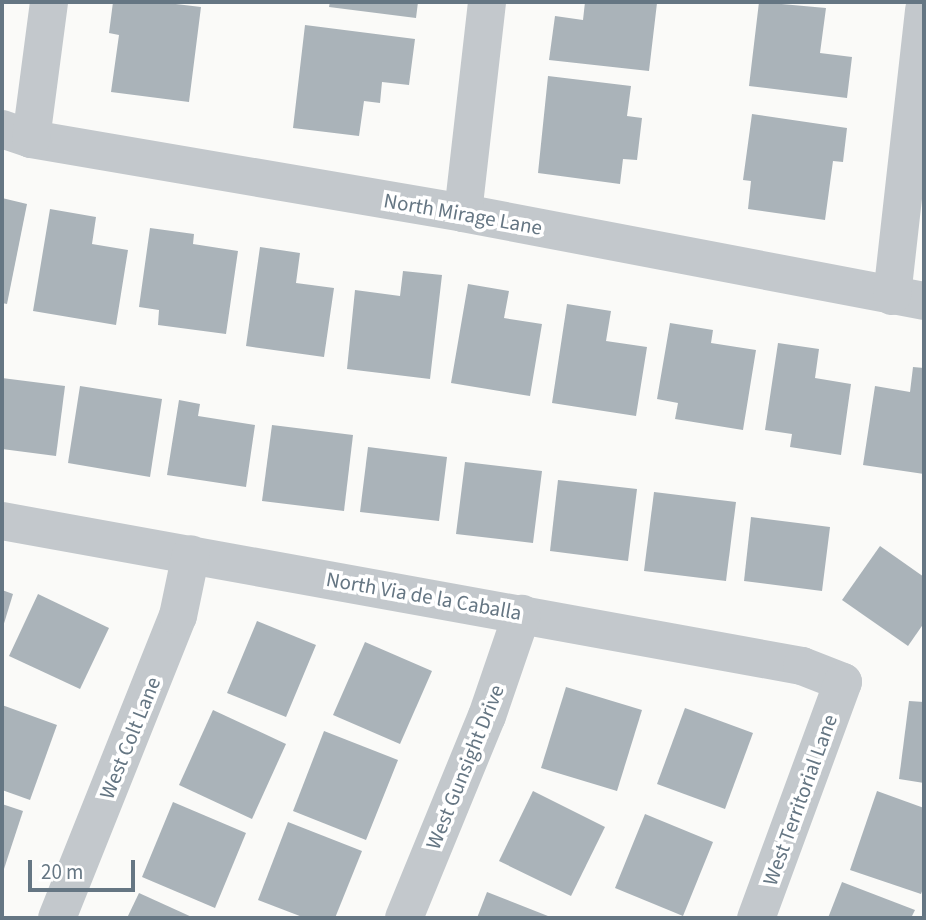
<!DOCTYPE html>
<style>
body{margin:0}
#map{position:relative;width:926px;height:920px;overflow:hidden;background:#fafaf8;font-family:"Source Sans 3",sans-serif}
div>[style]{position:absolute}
.building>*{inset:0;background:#aab3b9}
.minor>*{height:38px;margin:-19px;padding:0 19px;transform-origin:19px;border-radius:19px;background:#c3c8cc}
span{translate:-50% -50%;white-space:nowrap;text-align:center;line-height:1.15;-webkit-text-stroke:7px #fff;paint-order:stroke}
.street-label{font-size:21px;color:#657683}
.frame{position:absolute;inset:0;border:4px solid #657683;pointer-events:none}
.scale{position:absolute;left:28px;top:860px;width:107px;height:32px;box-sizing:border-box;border:4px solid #657683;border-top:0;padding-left:9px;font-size:21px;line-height:24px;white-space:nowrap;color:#657683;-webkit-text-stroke:5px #fff;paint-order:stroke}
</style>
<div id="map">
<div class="building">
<div style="clip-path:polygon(113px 2px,159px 2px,201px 7px,189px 102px,111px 92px,119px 35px,109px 33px)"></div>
<div style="clip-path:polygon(330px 2px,418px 2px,416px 18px,329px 7px)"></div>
<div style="clip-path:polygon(585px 2px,657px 3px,649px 71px,549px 60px,555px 16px,583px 20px)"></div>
<div style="clip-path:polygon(759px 2px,826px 8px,820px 53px,852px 57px,847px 98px,749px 86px)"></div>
<div style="clip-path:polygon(305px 25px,415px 39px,409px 85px,382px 82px,380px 103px,364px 101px,359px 136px,293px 128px)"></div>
<div style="clip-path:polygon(548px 76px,631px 86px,627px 116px,642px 118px,637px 160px,623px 159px,620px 184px,538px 173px)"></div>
<div style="clip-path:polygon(752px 114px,847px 128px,843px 162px,833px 161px,825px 220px,748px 209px,751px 181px,743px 180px)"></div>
<div style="clip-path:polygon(2px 198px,27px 204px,7px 304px,2px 303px)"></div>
<div style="clip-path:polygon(50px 209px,96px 217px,92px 244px,128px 250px,116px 325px,33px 311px)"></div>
<div style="clip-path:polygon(150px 228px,194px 234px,193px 244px,238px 251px,226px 334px,158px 325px,159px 310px,139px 307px)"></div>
<div style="clip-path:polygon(260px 247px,300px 253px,296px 283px,334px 288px,324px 357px,246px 346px)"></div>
<div style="clip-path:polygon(403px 271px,442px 275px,430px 379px,347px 369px,355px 290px,400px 296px)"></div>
<div style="clip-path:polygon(468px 284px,509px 291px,504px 318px,542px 324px,530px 396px,451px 383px)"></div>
<div style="clip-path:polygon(567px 304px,611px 311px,606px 341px,647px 347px,636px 416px,552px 403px)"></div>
<div style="clip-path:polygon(670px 323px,713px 330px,711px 343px,756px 350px,743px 430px,675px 419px,678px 403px,657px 399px)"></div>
<div style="clip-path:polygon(778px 343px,819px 349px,815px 378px,851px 384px,841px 455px,790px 447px,792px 434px,765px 430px)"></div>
<div style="clip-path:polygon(913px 367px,924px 368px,924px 474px,863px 465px,875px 386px,910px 392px)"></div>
<div style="clip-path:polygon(2px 378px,65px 386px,56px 456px,2px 449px)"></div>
<div style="clip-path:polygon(80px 386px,162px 399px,150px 477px,68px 463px)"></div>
<div style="clip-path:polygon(179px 400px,200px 404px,198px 416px,255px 425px,246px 487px,167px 475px)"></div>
<div style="clip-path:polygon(272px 425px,353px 435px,344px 511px,262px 501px)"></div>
<div style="clip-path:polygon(368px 447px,447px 457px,439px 521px,360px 512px)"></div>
<div style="clip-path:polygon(465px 462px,542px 471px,533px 543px,456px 534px)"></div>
<div style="clip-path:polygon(558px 480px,637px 489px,628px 561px,550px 551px)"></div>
<div style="clip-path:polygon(654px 492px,736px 502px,726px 581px,644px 571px)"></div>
<div style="clip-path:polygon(751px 517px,830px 527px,822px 591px,744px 581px)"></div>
<div style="clip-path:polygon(880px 546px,924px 577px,924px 623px,908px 646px,842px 600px)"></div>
<div style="clip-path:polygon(2px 590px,13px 594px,2px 630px)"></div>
<div style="clip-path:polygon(38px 594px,109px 628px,80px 689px,9px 656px)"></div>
<div style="clip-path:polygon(257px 621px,316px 645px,286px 717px,227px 693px)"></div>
<div style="clip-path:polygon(365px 642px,432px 671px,400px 744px,333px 715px)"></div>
<div style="clip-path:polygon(566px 687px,642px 710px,617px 791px,541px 768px)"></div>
<div style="clip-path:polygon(909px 701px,924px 702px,924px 783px,899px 779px)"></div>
<div style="clip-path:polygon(2px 705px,57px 725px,30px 800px,2px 790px)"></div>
<div style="clip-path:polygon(685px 708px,753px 733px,725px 809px,657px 784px)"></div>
<div style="clip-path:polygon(213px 710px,286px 744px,252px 819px,179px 785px)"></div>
<div style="clip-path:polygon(324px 731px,398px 760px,366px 840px,293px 811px)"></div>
<div style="clip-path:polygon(533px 791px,605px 827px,571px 896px,499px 861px)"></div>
<div style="clip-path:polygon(877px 791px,924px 808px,924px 886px,921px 894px,850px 870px)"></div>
<div style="clip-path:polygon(173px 802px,246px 833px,215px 908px,142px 877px)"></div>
<div style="clip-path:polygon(2px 804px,23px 811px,2px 875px)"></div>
<div style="clip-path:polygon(645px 814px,713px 842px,683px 916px,615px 888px)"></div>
<div style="clip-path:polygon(288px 822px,362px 851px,335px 918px,305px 918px,258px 900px)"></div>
<div style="clip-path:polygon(842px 882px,915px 910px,911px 918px,828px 918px)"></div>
<div style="clip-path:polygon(487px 892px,553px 918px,477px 918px)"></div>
<div style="clip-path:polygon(139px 893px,194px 918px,127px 918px)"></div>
</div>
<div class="minor">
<div style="left:2px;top:129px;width:31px;rotate:19deg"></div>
<div style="left:31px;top:139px;width:438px;rotate:9.7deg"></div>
<div style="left:463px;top:213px;width:469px;rotate:10.8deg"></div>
<div style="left:31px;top:139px;width:138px;rotate:-82.5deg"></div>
<div style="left:463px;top:213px;width:212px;rotate:-83.5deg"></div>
<div style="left:892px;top:296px;width:288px;rotate:-83.6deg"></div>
<div style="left:2px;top:521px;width:813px;rotate:10.27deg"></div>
<div style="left:802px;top:666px;width:44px;rotate:21.3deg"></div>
<div style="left:843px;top:682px;width:252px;rotate:110.2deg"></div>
<div style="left:57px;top:918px;width:325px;rotate:-68.2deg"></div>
<div style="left:178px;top:616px;width:63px;rotate:-78.2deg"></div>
<div style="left:404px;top:918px;width:218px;rotate:-67.7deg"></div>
<div style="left:487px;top:716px;width:108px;rotate:-71.1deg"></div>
</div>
<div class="street-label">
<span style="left:463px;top:214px;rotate:10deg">North Mirage Lane</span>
<span style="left:424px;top:596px;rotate:10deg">North Via de la Caballa</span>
<span style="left:130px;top:738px;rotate:-68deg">West Colt Lane</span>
<span style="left:465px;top:767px;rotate:-68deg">West Gunsight Drive</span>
<span style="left:800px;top:800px;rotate:-70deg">West Territorial Lane</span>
</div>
<div class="frame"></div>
<div class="scale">20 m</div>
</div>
